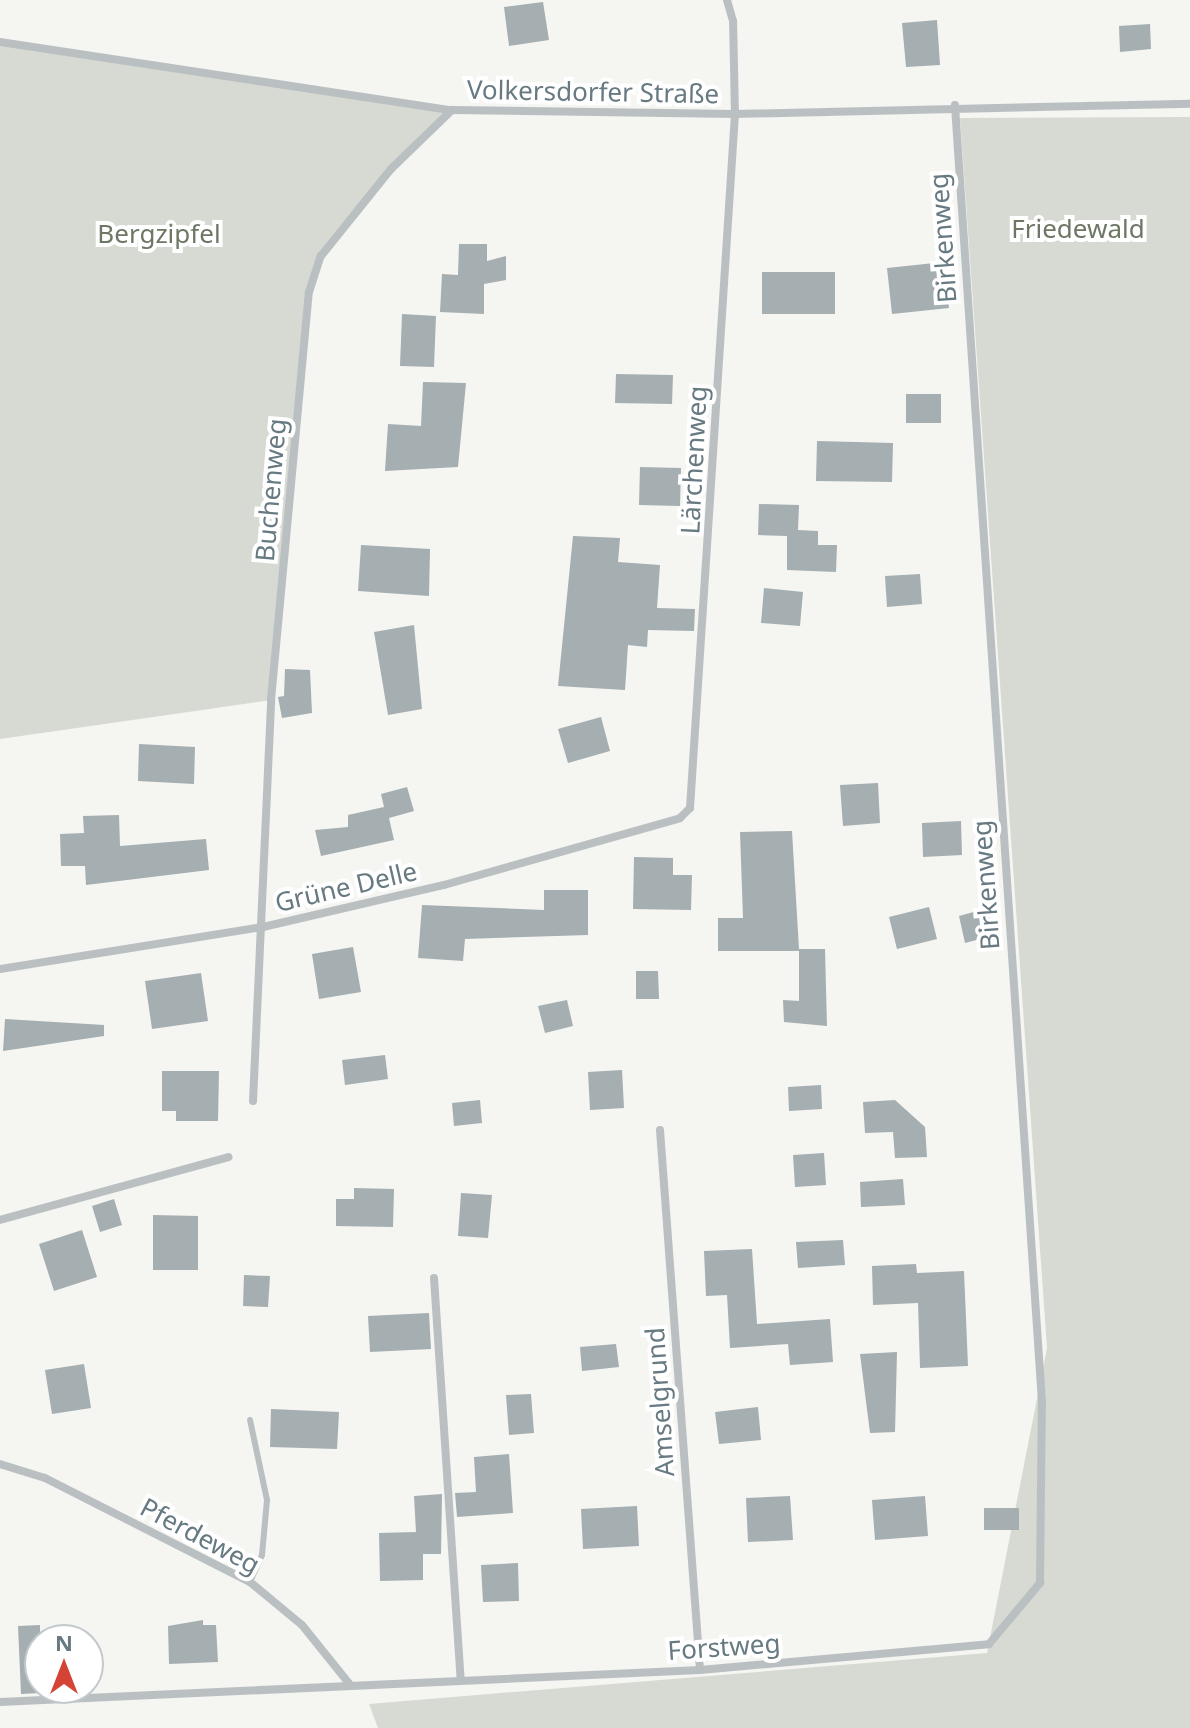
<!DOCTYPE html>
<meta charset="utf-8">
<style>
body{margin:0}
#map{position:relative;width:1190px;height:1728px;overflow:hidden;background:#f5f5f2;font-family:"Noto Sans",sans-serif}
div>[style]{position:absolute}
.green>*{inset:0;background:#d6dad2}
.building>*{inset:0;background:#a5aeb1}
.service>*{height:6px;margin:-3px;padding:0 3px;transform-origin:3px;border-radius:3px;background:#bac0c2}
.minor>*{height:8px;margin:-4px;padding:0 4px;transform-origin:4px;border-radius:4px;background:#bac0c2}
span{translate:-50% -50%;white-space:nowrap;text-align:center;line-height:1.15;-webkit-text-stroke:8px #fff;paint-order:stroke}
.street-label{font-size:26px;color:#677981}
.park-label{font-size:26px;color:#6c7865}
.north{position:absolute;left:24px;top:1624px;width:80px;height:80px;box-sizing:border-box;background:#fff;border:2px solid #c2c9cd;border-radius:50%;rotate:0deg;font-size:22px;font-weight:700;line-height:32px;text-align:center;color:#677981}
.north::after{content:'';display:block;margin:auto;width:28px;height:36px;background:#d44334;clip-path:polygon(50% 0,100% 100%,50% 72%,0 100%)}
</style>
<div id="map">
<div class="green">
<div style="clip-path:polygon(0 42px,452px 110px,391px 169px,321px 256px,309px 292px,271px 700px,0 739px)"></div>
<div style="clip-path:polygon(1190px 117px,1190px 1728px,378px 1728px,369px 1704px,987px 1653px,1047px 1348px,960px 118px)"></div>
</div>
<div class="building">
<div style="clip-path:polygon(543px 2px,549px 40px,509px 46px,504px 7px)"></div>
<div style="clip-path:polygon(937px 20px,940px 65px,906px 67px,902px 23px)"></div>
<div style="clip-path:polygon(1150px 24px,1151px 49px,1120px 52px,1119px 26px)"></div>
<div style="clip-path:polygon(459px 244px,487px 244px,487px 261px,506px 256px,506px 280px,484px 284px,484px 314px,440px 312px,442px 274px,458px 275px)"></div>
<div style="clip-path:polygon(944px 262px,949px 308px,892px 314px,887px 268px)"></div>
<div style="clip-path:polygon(762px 272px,835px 272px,835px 314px,762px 314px)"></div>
<div style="clip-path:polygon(402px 314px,436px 316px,434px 367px,400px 366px)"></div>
<div style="clip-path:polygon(616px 374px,673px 375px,672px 404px,615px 403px)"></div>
<div style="clip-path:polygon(423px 382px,466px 383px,458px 467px,385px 471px,388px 424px,421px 426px)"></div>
<div style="clip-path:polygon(906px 394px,941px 394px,941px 423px,906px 423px)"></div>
<div style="clip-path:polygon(817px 441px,893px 443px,892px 482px,816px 481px)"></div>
<div style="clip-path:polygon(640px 467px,681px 468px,680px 506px,639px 505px)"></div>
<div style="clip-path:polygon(759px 504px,799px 505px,798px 530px,818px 531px,818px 545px,837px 545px,836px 572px,787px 570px,787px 536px,758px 535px)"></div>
<div style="clip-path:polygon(573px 536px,620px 538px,618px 562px,660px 565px,657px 608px,695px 609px,694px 631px,648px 630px,647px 647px,628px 645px,625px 690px,558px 686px)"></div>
<div style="clip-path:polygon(361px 545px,430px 549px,429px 596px,358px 591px)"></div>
<div style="clip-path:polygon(920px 574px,922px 604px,887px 607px,885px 576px)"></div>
<div style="clip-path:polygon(764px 588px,803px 592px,800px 626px,761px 623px)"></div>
<div style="clip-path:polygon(414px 625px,422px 709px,388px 715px,374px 632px)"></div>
<div style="clip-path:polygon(285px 669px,310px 670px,312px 713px,282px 718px,278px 697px,284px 696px)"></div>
<div style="clip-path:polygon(601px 717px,610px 751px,568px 763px,558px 729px)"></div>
<div style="clip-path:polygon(139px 744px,195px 747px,194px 784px,138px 781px)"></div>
<div style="clip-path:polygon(878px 783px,880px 823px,843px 826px,840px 785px)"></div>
<div style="clip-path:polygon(407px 787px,414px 811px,389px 818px,394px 840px,321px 856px,315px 830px,348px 827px,348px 815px,384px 807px,381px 794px)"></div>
<div style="clip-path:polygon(119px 815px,120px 846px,206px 839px,209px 870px,86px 885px,85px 866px,61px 866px,60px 834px,84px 833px,83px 816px)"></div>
<div style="clip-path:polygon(961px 821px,962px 855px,923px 857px,922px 823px)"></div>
<div style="clip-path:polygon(792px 831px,799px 949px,825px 949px,827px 1026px,784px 1022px,783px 1000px,799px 1001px,799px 951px,718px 951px,718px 918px,743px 918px,740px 832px)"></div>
<div style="clip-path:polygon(634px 857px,673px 858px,673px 875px,692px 875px,691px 910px,633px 909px)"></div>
<div style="clip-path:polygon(544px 890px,588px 890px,588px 935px,465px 939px,463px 961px,418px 958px,422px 905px,544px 910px)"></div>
<div style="clip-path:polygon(929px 907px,937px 939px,897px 949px,889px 917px)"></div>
<div style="clip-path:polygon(988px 908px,995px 935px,965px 943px,959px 916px)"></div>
<div style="clip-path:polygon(353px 947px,361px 992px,319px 999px,312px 954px)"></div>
<div style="clip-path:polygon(636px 971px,658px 971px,659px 999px,636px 999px)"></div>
<div style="clip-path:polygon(201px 973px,208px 1021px,152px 1029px,145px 981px)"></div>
<div style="clip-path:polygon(567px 1000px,573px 1026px,545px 1033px,538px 1006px)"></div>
<div style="clip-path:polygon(5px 1019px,104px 1025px,104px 1036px,3px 1051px)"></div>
<div style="clip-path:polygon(385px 1055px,388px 1079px,345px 1085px,342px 1060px)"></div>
<div style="clip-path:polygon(622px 1070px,624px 1108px,590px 1110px,588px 1072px)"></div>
<div style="clip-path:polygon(162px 1071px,219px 1071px,218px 1121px,176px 1121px,176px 1111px,162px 1111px)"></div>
<div style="clip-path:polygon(821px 1085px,822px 1109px,789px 1111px,788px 1087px)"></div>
<div style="clip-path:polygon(480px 1100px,482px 1123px,454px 1126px,452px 1103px)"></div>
<div style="clip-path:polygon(895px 1100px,925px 1127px,927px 1157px,895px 1158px,893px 1132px,865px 1133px,863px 1102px)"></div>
<div style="clip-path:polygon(824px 1153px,826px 1185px,795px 1187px,793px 1155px)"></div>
<div style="clip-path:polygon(903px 1179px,905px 1205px,861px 1207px,860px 1182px)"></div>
<div style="clip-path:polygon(354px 1188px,394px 1189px,393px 1227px,336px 1226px,336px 1199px,354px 1199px)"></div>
<div style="clip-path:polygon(461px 1193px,492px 1195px,488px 1238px,458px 1236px)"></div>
<div style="clip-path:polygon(114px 1199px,122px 1225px,100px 1232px,92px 1206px)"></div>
<div style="clip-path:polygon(153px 1215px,198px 1216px,198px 1270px,153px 1270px)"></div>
<div style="clip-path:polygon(82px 1230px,97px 1277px,54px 1291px,39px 1244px)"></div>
<div style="clip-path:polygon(843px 1240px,845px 1265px,798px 1268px,796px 1242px)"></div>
<div style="clip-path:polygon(752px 1249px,757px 1324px,830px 1319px,833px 1362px,790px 1365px,788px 1344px,730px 1348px,727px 1295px,706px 1296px,704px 1251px)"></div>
<div style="clip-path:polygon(916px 1264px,917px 1273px,964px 1271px,968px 1366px,920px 1368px,918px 1303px,873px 1305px,872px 1266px)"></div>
<div style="clip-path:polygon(244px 1275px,270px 1276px,268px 1307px,243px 1306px)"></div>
<div style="clip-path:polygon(429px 1313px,431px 1349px,370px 1352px,368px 1316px)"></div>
<div style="clip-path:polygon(616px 1344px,619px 1367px,582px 1371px,580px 1347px)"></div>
<div style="clip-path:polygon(897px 1352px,895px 1432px,870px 1433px,860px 1354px)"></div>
<div style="clip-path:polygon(84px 1364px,91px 1408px,52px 1414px,45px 1370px)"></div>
<div style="clip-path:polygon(531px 1394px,534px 1433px,509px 1435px,506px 1395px)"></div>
<div style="clip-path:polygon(758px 1407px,761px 1440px,719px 1444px,715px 1412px)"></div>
<div style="clip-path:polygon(271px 1409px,339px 1412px,337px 1449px,270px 1447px)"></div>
<div style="clip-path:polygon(509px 1454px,513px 1513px,457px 1517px,455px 1493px,476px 1492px,474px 1457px)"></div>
<div style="clip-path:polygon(442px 1494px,441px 1554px,423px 1554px,423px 1580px,380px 1581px,379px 1533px,416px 1532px,414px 1496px)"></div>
<div style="clip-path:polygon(790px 1496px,793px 1540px,748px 1542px,746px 1498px)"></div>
<div style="clip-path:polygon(925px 1496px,928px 1536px,875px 1540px,872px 1500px)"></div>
<div style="clip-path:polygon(637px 1506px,639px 1546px,583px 1549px,581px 1509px)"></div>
<div style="clip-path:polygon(984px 1508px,1019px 1508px,1019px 1530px,984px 1530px)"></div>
<div style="clip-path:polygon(518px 1563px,519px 1601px,483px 1602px,481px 1565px)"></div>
<div style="clip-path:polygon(203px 1620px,203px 1625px,216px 1625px,218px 1662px,169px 1664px,168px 1626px)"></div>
<div style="clip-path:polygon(40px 1625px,40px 1693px,21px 1694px,18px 1626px)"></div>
</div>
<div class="service">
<div style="left:250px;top:1420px;width:82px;rotate:78deg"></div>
<div style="left:267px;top:1500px;width:55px;rotate:95.2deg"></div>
<div style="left:262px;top:1555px;width:30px;rotate:114deg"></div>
</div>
<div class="minor">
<div style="left:0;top:42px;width:457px;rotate:8.6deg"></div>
<div style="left:452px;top:110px;width:283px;rotate:0.8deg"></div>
<div style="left:735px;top:114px;width:455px;rotate:-1.3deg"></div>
<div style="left:0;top:969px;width:266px;rotate:-9.1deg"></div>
<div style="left:263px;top:927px;width:186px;rotate:-13.1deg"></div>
<div style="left:444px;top:885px;width:245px;rotate:-15.8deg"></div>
<div style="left:680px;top:818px;width:14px;rotate:-45deg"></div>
<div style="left:690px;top:808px;width:695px;rotate:-86.29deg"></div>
<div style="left:735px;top:114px;width:93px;rotate:-91.2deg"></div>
<div style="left:733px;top:21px;width:22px;rotate:-106deg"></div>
<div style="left:253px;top:1101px;width:401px;rotate:-87.4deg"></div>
<div style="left:271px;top:700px;width:410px;rotate:-84.7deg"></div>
<div style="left:309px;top:292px;width:38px;rotate:-72deg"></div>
<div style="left:321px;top:256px;width:112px;rotate:-51.2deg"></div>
<div style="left:391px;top:169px;width:85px;rotate:-44deg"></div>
<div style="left:660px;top:1130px;width:541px;rotate:85.76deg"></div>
<div style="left:0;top:1220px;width:237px;rotate:-15.4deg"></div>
<div style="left:434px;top:1278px;width:403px;rotate:86.2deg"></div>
<div style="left:0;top:1464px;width:47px;rotate:17.3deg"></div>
<div style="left:45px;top:1478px;width:230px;rotate:26.9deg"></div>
<div style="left:250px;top:1582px;width:67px;rotate:39.6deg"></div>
<div style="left:302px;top:1625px;width:78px;rotate:51.2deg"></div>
<div style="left:0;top:1702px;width:701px;rotate:-2.62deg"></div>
<div style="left:700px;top:1670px;width:290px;rotate:-5.1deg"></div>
<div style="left:989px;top:1644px;width:80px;rotate:-50.1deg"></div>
<div style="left:1040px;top:1583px;width:181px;rotate:-89.4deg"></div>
<div style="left:1042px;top:1402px;width:1300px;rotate:-93.84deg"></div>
</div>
<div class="street-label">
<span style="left:593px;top:92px;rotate:1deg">Volkersdorfer Straße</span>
<span style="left:943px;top:238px;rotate:-94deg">Birkenweg</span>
<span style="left:694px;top:460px;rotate:-87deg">Lärchenweg</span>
<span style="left:271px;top:490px;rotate:-85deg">Buchenweg</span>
<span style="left:986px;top:885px;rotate:-94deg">Birkenweg</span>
<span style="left:346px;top:887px;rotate:-13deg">Grüne Delle</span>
<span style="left:660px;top:1402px;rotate:-94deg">Amselgrund</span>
<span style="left:200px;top:1536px;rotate:28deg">Pferdeweg</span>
<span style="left:724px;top:1647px;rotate:-4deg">Forstweg</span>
</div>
<div class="park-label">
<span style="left:1078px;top:229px">Friedewald</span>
<span style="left:159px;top:234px">Bergzipfel</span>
</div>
<div class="north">N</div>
</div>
